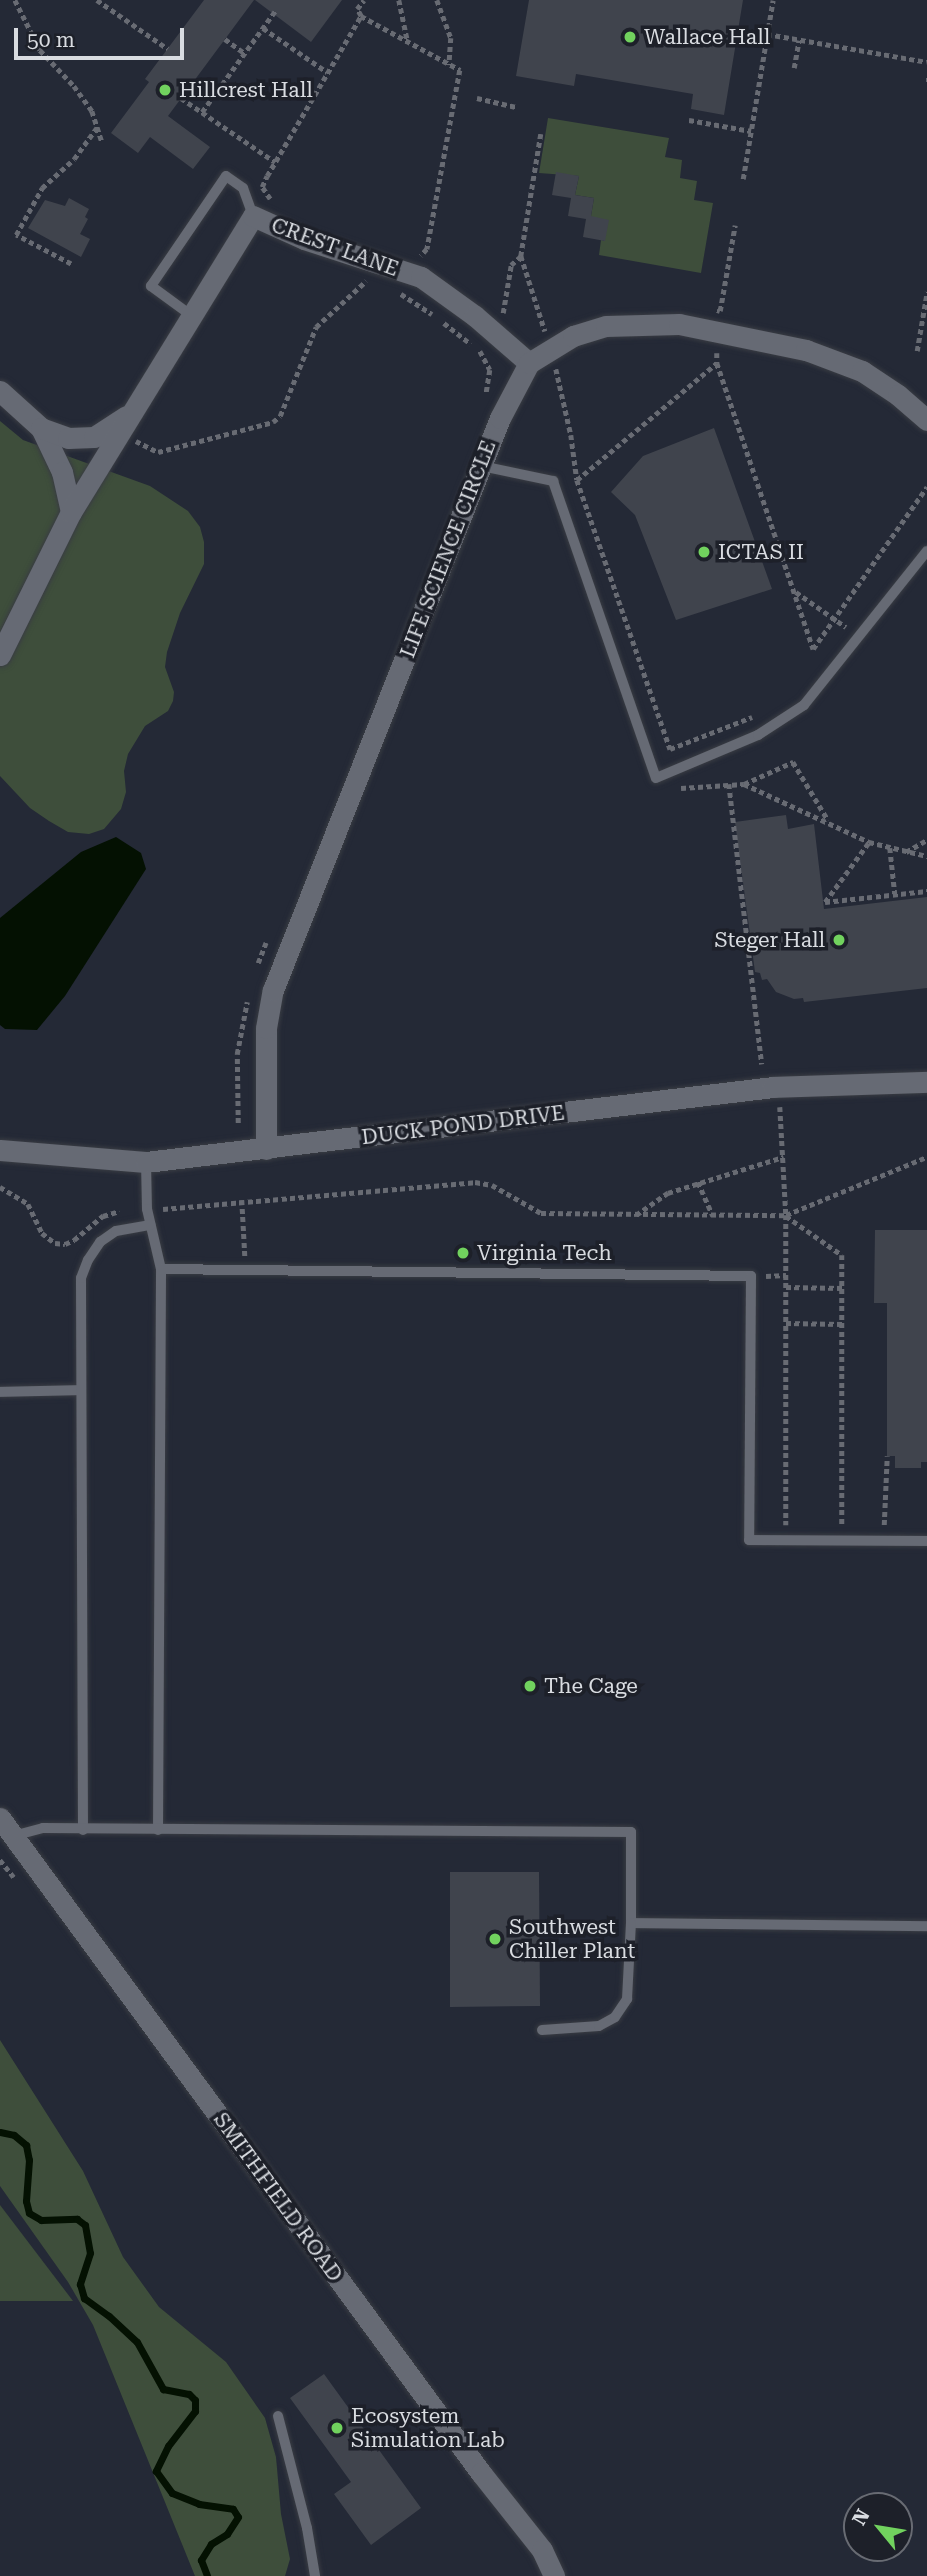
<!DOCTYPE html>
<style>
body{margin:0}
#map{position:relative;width:927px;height:2576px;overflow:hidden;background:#1d2029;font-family:"Roboto Serif",serif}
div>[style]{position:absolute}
.built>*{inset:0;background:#242936}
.green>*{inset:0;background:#3e4e3b}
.water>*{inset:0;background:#041102}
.stream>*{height:7px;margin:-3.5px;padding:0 3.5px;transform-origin:3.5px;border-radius:3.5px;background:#041102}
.building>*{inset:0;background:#40444d}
.path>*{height:4.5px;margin-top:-2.25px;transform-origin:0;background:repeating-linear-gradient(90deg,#686b73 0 5px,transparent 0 8.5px)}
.roads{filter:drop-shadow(0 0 2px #393c43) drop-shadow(0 0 2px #393c43)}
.service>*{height:10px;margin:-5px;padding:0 5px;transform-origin:5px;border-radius:5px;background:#666a74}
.minor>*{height:21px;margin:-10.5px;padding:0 10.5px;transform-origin:10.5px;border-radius:10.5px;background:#666a74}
.tertiary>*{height:21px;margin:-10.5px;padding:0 10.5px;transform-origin:10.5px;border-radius:10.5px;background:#666a74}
.dots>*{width:19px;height:19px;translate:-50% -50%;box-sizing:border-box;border:4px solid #1d2029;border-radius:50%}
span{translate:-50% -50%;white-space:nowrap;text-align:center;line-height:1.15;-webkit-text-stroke:7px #1d2029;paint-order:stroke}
.poi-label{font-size:21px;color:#d9dce1}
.left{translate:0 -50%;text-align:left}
.right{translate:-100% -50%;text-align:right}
.street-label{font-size:21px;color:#d9dce1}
.north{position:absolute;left:843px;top:2492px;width:70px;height:70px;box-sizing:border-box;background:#1d2029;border:2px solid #686b73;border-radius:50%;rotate:300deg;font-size:19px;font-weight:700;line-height:28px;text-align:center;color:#d9dce1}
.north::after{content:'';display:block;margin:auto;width:24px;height:32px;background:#71d25e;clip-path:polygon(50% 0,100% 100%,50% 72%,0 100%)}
.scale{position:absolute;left:14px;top:28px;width:170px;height:32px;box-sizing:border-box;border:4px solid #d9dce1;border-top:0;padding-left:9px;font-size:21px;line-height:24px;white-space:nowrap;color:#d9dce1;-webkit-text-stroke:5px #1d2029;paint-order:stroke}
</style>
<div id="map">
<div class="built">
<div style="clip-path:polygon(evenodd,0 0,927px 0,927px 2576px,0 2576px,0 0,857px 2506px,899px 2506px,899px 2548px,857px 2548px,857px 2506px)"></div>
</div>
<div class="green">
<div style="clip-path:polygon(548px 118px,669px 138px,665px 157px,682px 160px,680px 178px,697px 181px,694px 200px,713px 203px,701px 273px,599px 255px,601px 240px,605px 241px,591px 216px,594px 198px,575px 195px,579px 176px,539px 173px)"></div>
<div style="clip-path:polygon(0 421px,23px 440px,150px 486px,188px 511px,200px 527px,204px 542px,204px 564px,180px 613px,167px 652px,165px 667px,174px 692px,173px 701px,168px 711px,145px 726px,128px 754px,124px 771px,126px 792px,121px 809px,104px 829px,89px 834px,68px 832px,49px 821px,30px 808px,0 776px)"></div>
<div style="clip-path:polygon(0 2040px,83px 2171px,123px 2257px,159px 2307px,226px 2362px,265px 2418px,276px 2457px,281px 2514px,290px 2559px,285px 2576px,195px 2576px,93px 2325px,68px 2282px,0 2186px)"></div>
<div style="clip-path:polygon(0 2205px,73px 2301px,0 2301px)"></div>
</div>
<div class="water">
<div style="clip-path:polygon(116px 837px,141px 853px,146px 869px,65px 996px,37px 1030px,5px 1029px,0 1025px,0 918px,81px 852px)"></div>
</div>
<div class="stream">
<div style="left:0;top:2132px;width:14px;rotate:12deg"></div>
<div style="left:14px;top:2135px;width:16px;rotate:40deg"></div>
<div style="left:26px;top:2145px;width:15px;rotate:79deg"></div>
<div style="left:29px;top:2160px;width:41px;rotate:94.2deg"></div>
<div style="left:26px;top:2201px;width:12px;rotate:76deg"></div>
<div style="left:29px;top:2213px;width:14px;rotate:30deg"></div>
<div style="left:41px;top:2220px;width:36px;rotate:-2deg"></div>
<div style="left:77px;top:2219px;width:10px;rotate:37deg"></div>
<div style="left:85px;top:2225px;width:28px;rotate:80deg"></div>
<div style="left:90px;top:2253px;width:33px;rotate:108deg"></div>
<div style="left:80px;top:2284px;width:15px;rotate:74deg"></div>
<div style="left:84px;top:2298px;width:31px;rotate:36deg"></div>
<div style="left:109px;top:2316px;width:38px;rotate:43deg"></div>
<div style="left:137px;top:2342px;width:54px;rotate:61deg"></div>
<div style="left:163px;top:2389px;width:26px;rotate:11deg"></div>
<div style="left:189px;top:2394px;width:8px;rotate:45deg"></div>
<div style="left:195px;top:2400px;width:11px;rotate:90deg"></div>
<div style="left:195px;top:2411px;width:44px;rotate:127.6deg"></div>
<div style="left:168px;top:2446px;width:28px;rotate:116deg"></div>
<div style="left:156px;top:2471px;width:27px;rotate:54deg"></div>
<div style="left:172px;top:2493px;width:29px;rotate:22deg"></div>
<div style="left:199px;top:2504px;width:34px;rotate:8deg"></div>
<div style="left:233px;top:2509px;width:9px;rotate:58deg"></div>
<div style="left:238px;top:2517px;width:20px;rotate:123deg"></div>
<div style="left:227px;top:2534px;width:19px;rotate:148deg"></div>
<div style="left:211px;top:2544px;width:19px;rotate:122deg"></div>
<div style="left:201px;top:2560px;width:17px;rotate:69deg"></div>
</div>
<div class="building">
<div style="clip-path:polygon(204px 0,254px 0,168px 116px,210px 147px,193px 169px,150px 137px,138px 153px,111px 133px,149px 82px,145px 79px)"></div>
<div style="clip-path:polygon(255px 0,342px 0,311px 42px)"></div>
<div style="clip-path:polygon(529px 0,743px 0,724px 115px,691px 109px,693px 94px,576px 74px,574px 86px,516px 76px)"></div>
<div style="clip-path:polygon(556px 172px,579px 176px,575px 195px,594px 198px,591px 216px,609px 220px,605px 241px,583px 237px,586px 219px,568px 216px,571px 198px,552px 195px)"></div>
<div style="clip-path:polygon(69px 198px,89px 209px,85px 217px,88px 219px,80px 234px,90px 239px,81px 257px,28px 228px,45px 200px,65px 206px)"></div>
<div style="clip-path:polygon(714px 428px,772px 589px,676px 620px,635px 515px,611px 492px,643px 456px)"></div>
<div style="clip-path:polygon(786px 815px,788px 829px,814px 824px,824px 909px,927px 897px,927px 988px,804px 1002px,803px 998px,794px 999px,776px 992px,767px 979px,762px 980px,760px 973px,755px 972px,735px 822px)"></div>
<div style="clip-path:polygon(875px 1230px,927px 1230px,927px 1462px,921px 1462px,921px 1468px,895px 1468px,895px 1456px,887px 1456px,887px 1303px,874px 1303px)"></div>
<div style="clip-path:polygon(450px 1872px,539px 1872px,540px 2006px,450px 2007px)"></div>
<div style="clip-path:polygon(324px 2374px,421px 2508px,371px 2545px,334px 2494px,351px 2482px,290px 2398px)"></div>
</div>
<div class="path">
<div style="left:15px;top:0;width:56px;rotate:63.4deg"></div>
<div style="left:40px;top:50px;width:50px;rotate:46.6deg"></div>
<div style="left:74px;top:86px;width:31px;rotate:54deg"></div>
<div style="left:92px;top:111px;width:32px;rotate:72deg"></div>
<div style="left:97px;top:0;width:86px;rotate:34.6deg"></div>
<div style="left:399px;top:0;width:44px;rotate:78.2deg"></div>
<div style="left:437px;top:0;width:40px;rotate:69.8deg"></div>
<div style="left:451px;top:38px;width:27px;rotate:94deg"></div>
<div style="left:361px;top:16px;width:113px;rotate:28.6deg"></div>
<div style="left:460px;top:70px;width:182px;rotate:100.4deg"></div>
<div style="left:427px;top:249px;width:9px;rotate:131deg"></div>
<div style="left:263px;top:28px;width:78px;rotate:34.5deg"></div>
<div style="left:767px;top:34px;width:162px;rotate:9.9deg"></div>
<div style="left:225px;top:39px;width:24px;rotate:36deg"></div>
<div style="left:794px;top:68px;width:28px;rotate:-80deg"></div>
<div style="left:926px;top:80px;width:1px"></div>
<div style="left:181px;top:98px;width:114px;rotate:34.2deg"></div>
<div style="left:477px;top:98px;width:40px;rotate:13deg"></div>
<div style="left:202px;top:112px;width:125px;rotate:-54.1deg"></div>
<div style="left:689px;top:120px;width:63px;rotate:10.1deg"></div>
<div style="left:541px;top:134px;width:124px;rotate:99.3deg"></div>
<div style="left:521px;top:256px;width:79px;rotate:72.3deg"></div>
<div style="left:743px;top:179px;width:181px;rotate:-80.5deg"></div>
<div style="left:270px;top:199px;width:14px;rotate:-124deg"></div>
<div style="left:262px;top:187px;width:12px;rotate:-66deg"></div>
<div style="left:267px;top:176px;width:186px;rotate:-59.6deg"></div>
<div style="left:361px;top:16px;width:8px;rotate:-120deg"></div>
<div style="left:357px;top:9px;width:11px;rotate:-52deg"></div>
<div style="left:71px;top:264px;width:62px;rotate:-152.2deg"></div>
<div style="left:16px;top:235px;width:54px;rotate:-61deg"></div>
<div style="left:42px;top:188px;width:43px;rotate:-42.2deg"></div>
<div style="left:74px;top:159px;width:41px;rotate:-54deg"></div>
<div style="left:401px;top:294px;width:37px;rotate:33deg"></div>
<div style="left:717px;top:310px;width:3px;rotate:18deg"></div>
<div style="left:720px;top:311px;width:87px;rotate:-80.1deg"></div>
<div style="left:503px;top:313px;width:49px;rotate:-80.5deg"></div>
<div style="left:511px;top:265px;width:13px;rotate:-42deg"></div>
<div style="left:444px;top:323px;width:34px;rotate:38deg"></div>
<div style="left:480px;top:351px;width:21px;rotate:62deg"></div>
<div style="left:490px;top:370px;width:25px;rotate:99deg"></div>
<div style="left:917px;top:351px;width:60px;rotate:-80.4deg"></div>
<div style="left:717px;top:353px;width:10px;rotate:90deg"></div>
<div style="left:717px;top:363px;width:302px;rotate:71.4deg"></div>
<div style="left:556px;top:369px;width:68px;rotate:77.2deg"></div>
<div style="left:571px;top:435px;width:45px;rotate:82.4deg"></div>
<div style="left:577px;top:480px;width:285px;rotate:70.9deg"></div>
<div style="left:670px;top:749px;width:88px;rotate:-21.3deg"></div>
<div style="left:136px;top:441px;width:25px;rotate:27deg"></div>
<div style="left:158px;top:452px;width:119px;rotate:-14.6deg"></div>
<div style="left:273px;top:422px;width:9px;rotate:-41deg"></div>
<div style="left:280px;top:416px;width:96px;rotate:-68deg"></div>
<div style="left:316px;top:327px;width:68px;rotate:-42.6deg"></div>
<div style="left:577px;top:480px;width:182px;rotate:-39.9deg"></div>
<div style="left:796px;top:592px;width:61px;rotate:35deg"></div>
<div style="left:813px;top:649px;width:198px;rotate:-54.9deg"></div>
<div style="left:729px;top:784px;width:282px;rotate:83.3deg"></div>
<div style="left:744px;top:784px;width:138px;rotate:24.9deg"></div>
<div style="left:869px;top:842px;width:60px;rotate:13.6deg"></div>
<div style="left:681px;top:788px;width:63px;rotate:-3.6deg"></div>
<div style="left:744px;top:784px;width:54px;rotate:-24.2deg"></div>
<div style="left:793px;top:762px;width:68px;rotate:58.9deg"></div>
<div style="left:890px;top:848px;width:46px;rotate:83.8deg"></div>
<div style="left:906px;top:852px;width:24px;rotate:-30deg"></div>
<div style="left:825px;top:902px;width:103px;rotate:-6.2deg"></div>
<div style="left:825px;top:902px;width:74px;rotate:-53.7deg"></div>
<div style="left:258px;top:963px;width:22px;rotate:-69deg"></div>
<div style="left:780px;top:1107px;width:108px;rotate:86.8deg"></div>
<div style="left:786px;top:1215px;width:310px;rotate:90deg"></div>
<div style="left:238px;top:1123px;width:69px;rotate:-90.8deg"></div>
<div style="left:237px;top:1054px;width:53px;rotate:-79.1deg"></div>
<div style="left:698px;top:1182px;width:37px;rotate:66deg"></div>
<div style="left:0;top:1187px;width:33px;rotate:31deg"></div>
<div style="left:28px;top:1204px;width:32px;rotate:64deg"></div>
<div style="left:42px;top:1233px;width:16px;rotate:38deg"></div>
<div style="left:55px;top:1243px;width:10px;rotate:6deg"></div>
<div style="left:65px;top:1244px;width:10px;rotate:-24deg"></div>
<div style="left:74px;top:1240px;width:38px;rotate:-40deg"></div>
<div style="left:103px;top:1216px;width:17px;rotate:-17deg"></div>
<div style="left:242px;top:1200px;width:56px;rotate:86.9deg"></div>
<div style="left:163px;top:1209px;width:313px;rotate:-4.9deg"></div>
<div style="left:475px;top:1182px;width:17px;rotate:10deg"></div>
<div style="left:492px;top:1185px;width:56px;rotate:29.7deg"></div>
<div style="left:541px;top:1213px;width:245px;rotate:0.5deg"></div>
<div style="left:786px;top:1215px;width:152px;rotate:-22.4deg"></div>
<div style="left:636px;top:1215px;width:39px;rotate:-35deg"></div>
<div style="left:668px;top:1193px;width:121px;rotate:-17.4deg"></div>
<div style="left:786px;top:1216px;width:68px;rotate:34.9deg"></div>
<div style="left:842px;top:1255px;width:270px;rotate:90deg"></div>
<div style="left:766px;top:1276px;width:20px;rotate:-3deg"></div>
<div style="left:786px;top:1287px;width:56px;rotate:1deg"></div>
<div style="left:786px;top:1323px;width:56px;rotate:1deg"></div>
<div style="left:884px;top:1525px;width:69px;rotate:-87.5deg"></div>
<div style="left:0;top:1860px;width:22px;rotate:51deg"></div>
</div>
<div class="roads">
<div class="service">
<div style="left:192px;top:316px;width:51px;rotate:-143.8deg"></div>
<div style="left:151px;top:286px;width:133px;rotate:-55.7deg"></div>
<div style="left:226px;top:176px;width:21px;rotate:35deg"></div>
<div style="left:243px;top:188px;width:30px;rotate:70deg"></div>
<div style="left:481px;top:466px;width:74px;rotate:11.8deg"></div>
<div style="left:553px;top:481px;width:314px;rotate:70.9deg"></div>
<div style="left:656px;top:778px;width:111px;rotate:-22.9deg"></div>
<div style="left:758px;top:735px;width:55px;rotate:-33.1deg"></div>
<div style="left:804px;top:705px;width:197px;rotate:-51.4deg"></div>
<div style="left:146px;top:1162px;width:47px;rotate:88.8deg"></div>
<div style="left:147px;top:1209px;width:62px;rotate:76.9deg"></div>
<div style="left:0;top:1392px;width:80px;rotate:-1.4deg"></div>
<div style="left:83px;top:1830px;width:552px;rotate:-90.21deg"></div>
<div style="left:81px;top:1278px;width:19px;rotate:-69deg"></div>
<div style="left:88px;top:1260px;width:22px;rotate:-56deg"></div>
<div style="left:100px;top:1242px;width:19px;rotate:-35deg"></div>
<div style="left:116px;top:1231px;width:35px;rotate:-10deg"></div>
<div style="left:158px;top:1830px;width:561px;rotate:-89.69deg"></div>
<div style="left:161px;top:1269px;width:590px;rotate:0.68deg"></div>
<div style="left:751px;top:1276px;width:264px;rotate:90.4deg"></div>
<div style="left:749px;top:1540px;width:178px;rotate:0.3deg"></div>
<div style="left:13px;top:1836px;width:31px;rotate:-15deg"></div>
<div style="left:43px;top:1828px;width:588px;rotate:0.39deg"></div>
<div style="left:631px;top:1832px;width:91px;rotate:90deg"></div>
<div style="left:631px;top:1923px;width:296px;rotate:0.6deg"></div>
<div style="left:542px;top:2030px;width:57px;rotate:-4deg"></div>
<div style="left:599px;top:2026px;width:18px;rotate:-29deg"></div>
<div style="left:615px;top:2017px;width:22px;rotate:-56deg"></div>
<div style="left:627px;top:1999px;width:76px;rotate:-87deg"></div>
<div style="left:278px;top:2416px;width:116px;rotate:75.5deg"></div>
<div style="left:307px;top:2528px;width:49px;rotate:80.5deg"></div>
</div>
<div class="minor">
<div style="left:0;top:391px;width:55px;rotate:42.1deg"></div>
<div style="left:41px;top:428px;width:49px;rotate:64.5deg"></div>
<div style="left:62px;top:472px;width:41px;rotate:77.3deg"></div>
<div style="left:41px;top:428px;width:29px;rotate:20deg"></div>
<div style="left:68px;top:438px;width:26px;rotate:-2deg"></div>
<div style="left:94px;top:437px;width:38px;rotate:-33deg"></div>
<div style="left:0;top:655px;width:160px;rotate:-63.6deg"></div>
<div style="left:71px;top:512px;width:347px;rotate:-58.4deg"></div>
<div style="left:253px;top:216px;width:56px;rotate:24.3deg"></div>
<div style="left:304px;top:239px;width:123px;rotate:18deg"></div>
<div style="left:421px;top:277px;width:67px;rotate:35.8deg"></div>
<div style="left:475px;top:316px;width:72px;rotate:41deg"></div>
<div style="left:266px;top:1149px;width:121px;rotate:-90deg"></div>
<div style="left:266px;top:1028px;width:39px;rotate:-80deg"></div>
<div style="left:273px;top:990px;width:615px;rotate:-68.35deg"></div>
<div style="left:500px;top:418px;width:62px;rotate:-62.2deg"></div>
<div style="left:529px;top:363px;width:52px;rotate:-31.5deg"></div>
<div style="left:573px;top:336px;width:34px;rotate:-17deg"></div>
<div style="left:606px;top:326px;width:73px;rotate:-1.6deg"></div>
<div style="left:679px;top:324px;width:130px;rotate:11.6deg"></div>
<div style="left:806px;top:350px;width:60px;rotate:20.6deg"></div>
<div style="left:862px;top:371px;width:43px;rotate:33.7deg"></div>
<div style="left:898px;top:395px;width:38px;rotate:41deg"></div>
<div style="left:0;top:1818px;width:813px;rotate:53.71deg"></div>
<div style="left:481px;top:2473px;width:98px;rotate:51.6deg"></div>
<div style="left:542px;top:2550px;width:29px;rotate:65deg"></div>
</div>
<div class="tertiary">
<div style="left:0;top:1150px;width:146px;rotate:4.7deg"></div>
<div style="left:146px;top:1162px;width:631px;rotate:-6.82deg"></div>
<div style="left:773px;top:1087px;width:154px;rotate:-1.9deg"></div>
</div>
</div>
<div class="dots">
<div style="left:630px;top:37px;background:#71d25e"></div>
<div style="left:165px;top:90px;background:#71d25e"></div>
<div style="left:704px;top:552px;background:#71d25e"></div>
<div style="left:839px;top:940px;background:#71d25e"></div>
<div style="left:463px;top:1253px;background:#71d25e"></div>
<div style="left:530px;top:1686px;background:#71d25e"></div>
<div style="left:495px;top:1939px;background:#71d25e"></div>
<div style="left:337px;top:2428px;background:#71d25e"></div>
</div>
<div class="poi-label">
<span class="left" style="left:644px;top:37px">Wallace Hall</span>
<span class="left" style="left:179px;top:90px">Hillcrest Hall</span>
<span class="left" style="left:718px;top:552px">ICTAS II</span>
<span class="right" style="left:825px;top:940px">Steger Hall</span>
<span class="left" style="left:477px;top:1253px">Virginia Tech</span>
<span class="left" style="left:544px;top:1686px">The Cage</span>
<span class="left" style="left:509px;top:1939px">Southwest<br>Chiller Plant</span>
<span class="left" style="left:351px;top:2428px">Ecosystem<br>Simulation Lab</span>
</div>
<div class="street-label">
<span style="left:335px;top:247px;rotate:20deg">CREST LANE</span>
<span style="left:448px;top:549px;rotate:-69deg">LIFE SCIENCE CIRCLE</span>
<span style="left:463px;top:1125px;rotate:-7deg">DUCK POND DRIVE</span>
<span style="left:278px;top:2197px;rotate:54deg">SMITHFIELD ROAD</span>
</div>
<div class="north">N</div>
<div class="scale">50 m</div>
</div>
